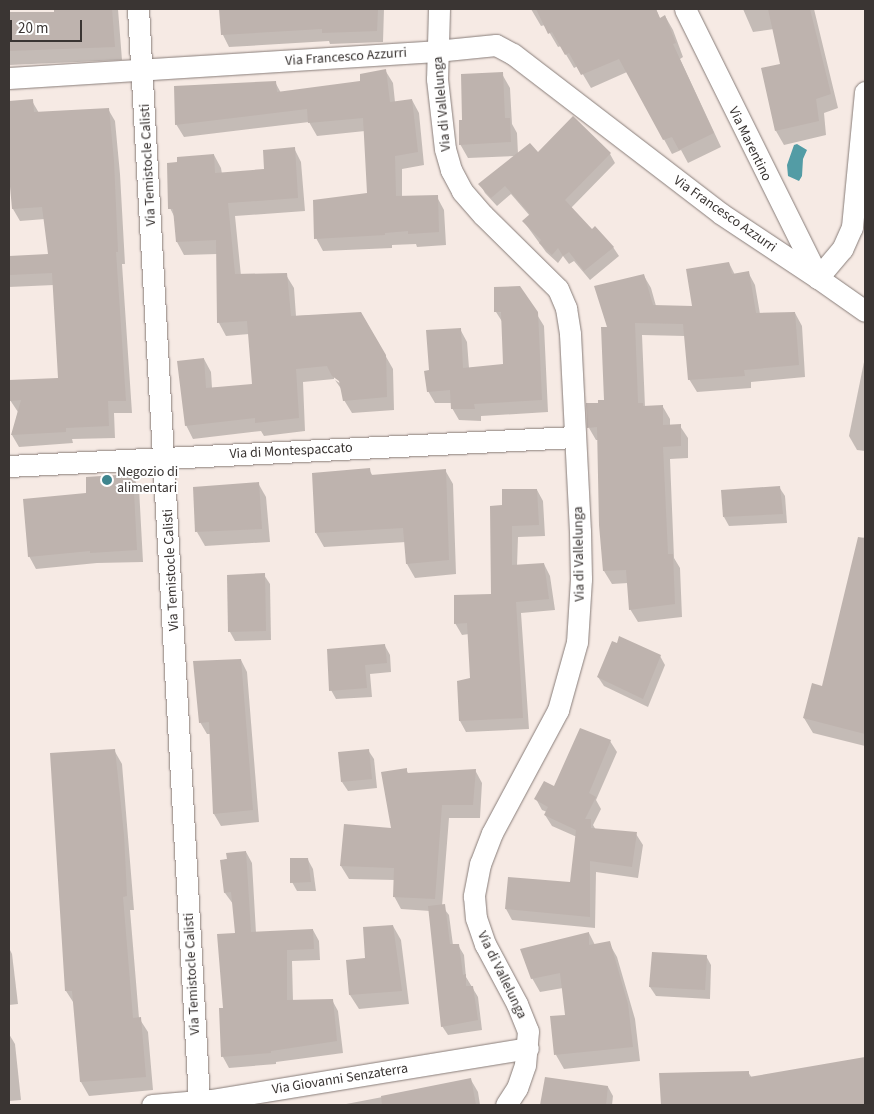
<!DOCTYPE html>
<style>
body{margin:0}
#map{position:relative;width:874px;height:1114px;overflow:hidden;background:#f6eae4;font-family:"Source Sans 3",sans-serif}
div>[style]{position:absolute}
.water>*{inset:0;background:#539ca5}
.shadow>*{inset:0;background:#0003}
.building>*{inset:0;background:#beb3ae}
.roads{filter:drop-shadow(0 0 1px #887d79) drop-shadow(0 0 1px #887d79)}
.street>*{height:21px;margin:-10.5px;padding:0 10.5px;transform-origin:10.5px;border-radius:10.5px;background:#fff}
.dots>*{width:14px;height:14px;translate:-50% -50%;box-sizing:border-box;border:2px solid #fff;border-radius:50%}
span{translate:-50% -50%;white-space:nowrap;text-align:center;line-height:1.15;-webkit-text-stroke:4px #fff;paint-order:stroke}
.street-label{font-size:14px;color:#3a3533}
.poi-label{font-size:14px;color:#3a3533}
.left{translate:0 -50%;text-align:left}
.frame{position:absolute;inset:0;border:10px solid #3a3533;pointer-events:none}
.scale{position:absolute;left:10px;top:20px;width:72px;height:22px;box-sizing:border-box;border:2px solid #3a3533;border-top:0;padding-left:6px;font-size:15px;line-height:18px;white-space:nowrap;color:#3a3533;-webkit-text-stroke:4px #fff;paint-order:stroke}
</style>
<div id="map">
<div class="water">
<div style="clip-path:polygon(797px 144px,807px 150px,803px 159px,802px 176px,799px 181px,788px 176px,787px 165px,794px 145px)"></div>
</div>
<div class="shadow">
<div style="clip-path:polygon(55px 9px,118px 9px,122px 60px,9px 65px,9px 14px,55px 14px)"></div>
<div style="clip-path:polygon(220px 9px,384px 9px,383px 42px,330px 44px,329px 41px,229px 47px,223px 35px)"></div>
<div style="clip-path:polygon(531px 9px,656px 9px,660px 19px,665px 16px,673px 30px,683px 57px,680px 59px,721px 147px,688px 163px,681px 150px,672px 154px,627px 72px,591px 88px,578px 66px,574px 68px,561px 46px,558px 47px,545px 25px,541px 26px)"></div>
<div style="clip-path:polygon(743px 9px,814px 9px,838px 108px,824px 113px,826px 135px,784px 145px,776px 131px,781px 65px,774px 29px,753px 32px)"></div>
<div style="clip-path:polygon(385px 70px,393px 83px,395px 102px,412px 100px,419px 113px,424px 165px,402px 169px,402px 197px,437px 197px,444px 210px,446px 245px,417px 247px,416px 244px,392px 245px,392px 248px,323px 251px,316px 238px,369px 194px,365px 131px,317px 136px,309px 122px,184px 137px,176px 124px,275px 82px,281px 93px,362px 82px)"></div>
<div style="clip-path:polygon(502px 74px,510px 88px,512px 124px,517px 133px,518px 154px,538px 154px,573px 118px,610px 154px,615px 163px,571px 208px,592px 231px,613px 247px,619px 256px,590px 280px,574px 261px,569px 264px,563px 256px,558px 263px,546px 252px,524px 222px,530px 216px,511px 194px,497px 206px,485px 193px,480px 184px,515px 156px,468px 158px,460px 144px,464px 121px)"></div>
<div style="clip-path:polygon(32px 101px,39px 113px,108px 109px,115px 121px,120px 174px,125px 264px,122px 264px,132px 413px,114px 413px,115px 438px,72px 439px,73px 443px,19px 447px,12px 435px,18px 412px,10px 400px,59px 379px,54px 285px,9px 287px,9px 257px,49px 255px,45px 219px,20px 221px,13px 209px,9px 171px,9px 102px)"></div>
<div style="clip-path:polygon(294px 148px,301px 162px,305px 211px,235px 216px,241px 276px,286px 275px,294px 288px,296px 316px,361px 313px,393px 369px,394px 410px,352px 413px,344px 400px,342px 390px,335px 380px,344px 386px,345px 384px,334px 376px,334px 379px,303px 382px,305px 431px,264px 436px,261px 431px,193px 439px,186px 425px,204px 359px,211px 372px,212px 388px,253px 385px,249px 334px,226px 336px,219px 323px,217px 254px,184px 255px,177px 242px,175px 218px,170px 208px,214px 155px,221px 168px,222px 174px,265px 170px)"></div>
<div style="clip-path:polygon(729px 263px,735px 275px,748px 272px,755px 285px,760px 314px,795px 313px,802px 326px,805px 377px,751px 382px,751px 388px,697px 392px,689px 379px,685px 336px,642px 335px,645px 407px,663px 407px,670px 419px,670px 426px,680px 426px,688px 438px,688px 458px,670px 459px,674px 558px,680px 568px,682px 617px,638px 622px,630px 609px,628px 583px,612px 584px,604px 571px,601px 525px,599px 440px,596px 440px,589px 428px,599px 405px,605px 401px,609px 328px,644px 276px,651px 288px,656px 306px,693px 307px)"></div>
<div style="clip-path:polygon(496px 312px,536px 313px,544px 326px,548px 412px,481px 416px,481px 421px,459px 420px,452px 408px,452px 403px,435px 403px,428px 391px,430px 372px,460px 329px,467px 342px,469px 368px,504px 365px,503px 323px)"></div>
<div style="clip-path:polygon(865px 357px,865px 451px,857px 450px,849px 436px)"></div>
<div style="clip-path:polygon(369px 470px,373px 476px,445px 470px,453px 484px,456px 574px,415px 578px,407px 564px,406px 542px,324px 547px,316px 533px)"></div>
<div style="clip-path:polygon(132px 475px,139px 488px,143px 562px,97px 563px,36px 569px,29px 556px,88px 494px)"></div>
<div style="clip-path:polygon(258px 483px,266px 497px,270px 542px,205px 546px,197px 532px)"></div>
<div style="clip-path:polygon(779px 487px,785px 496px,787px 523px,729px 526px,724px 517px)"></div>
<div style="clip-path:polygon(537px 490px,543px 501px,545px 536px,518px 537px,517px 566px,544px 564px,550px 576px,555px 610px,521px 613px,529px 729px,466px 732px,460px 721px,471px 679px,469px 634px,462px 635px,455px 623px,492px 595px,504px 506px)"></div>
<div style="clip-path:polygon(865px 533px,865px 746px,813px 733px,804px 718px,823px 688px)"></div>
<div style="clip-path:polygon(264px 575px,270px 584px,271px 640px,235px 641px,230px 632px)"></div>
<div style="clip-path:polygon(618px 644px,660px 656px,665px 665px,648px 707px,604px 686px,598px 677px)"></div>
<div style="clip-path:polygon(385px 646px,390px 655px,391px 672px,370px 674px,372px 697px,336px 699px,331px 690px)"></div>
<div style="clip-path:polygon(241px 660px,247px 672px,259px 822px,221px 826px,214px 814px,211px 734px,207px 734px,200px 722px)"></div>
<div style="clip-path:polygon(610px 741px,617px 752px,596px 800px,601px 809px,593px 825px,596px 830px,636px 834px,643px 845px,638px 878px,596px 872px,595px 928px,512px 920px,506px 909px,571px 884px,577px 837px,552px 826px,545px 815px,547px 812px,542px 810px,536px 799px,554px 788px)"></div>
<div style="clip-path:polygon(114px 750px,122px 764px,134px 910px,130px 910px,139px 1018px,148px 1032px,153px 1090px,89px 1096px,81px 1082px,75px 1005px,66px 991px)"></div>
<div style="clip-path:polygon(368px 750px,374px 759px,377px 788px,348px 791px,342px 782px)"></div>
<div style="clip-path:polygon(406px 769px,409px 775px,475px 770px,482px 783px,480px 818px,449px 818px,442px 906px,449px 915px,453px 945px,458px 945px,464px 955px,466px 977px,478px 997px,482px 1030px,448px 1035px,442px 1026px,430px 911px,401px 909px,394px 896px,395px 880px,349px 879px,341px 866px,392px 830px)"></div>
<div style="clip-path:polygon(246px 852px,252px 863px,256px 933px,313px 930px,319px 941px,320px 960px,292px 961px,293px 1001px,332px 1000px,338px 1011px,343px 1053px,276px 1062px,276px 1064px,229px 1068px,223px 1057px,221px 1009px,224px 1009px,236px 934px,233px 904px,225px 893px,221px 861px)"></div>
<div style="clip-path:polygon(308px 860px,313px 869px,316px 891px,297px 891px,292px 882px)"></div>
<div style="clip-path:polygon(393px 926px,401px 940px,409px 1004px,359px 1009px,350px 995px,347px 961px,367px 959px)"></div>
<div style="clip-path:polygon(589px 933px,595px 945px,609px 943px,617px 957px,635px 1019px,640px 1061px,564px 1069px,556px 1055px,566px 1016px,563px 988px,540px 992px,532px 978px)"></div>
<div style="clip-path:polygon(9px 948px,12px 954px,18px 1004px,9px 1005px)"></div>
<div style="clip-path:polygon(706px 956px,711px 965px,710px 999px,656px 996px,650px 987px)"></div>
<div style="clip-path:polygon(9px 1034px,15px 1044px,21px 1100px,9px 1101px)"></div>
<div style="clip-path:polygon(865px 1058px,865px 1105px,662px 1105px,660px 1074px,748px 1072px,752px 1078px)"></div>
<div style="clip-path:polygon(546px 1078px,608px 1087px,613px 1096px,612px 1105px,541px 1105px)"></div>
<div style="clip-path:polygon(471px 1080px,478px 1092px,480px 1105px,341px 1105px)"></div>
</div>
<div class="building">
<div style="clip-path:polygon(54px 9px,112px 9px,115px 47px,9px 51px,9px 12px,54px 12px)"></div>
<div style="clip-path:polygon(219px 9px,378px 9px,377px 31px,322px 33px,322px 29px,221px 35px)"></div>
<div style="clip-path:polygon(536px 9px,656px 9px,660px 18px,665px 15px,676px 43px,673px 44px,714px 133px,679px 150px,672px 137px,663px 140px,619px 59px,581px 75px,569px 53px,565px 55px,552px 32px,548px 34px)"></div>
<div style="clip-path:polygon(768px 9px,810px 9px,831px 94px,816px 99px,819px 121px,775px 131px,761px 68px,780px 64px)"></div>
<div style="clip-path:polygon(386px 69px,390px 102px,412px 99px,418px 152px,395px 156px,396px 196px,438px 195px,439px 232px,408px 234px,408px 231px,385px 233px,385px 235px,314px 239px,313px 200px,367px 193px,363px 118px,308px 123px,307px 109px,175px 125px,174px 86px,276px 81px,277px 92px,360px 81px,360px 74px)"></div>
<div style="clip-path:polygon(503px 72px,505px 118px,510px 118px,511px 142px,459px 145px,459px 120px,462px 120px,461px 74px)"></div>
<div style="clip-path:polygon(33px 99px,34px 112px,109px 108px,114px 161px,118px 252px,116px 252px,126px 401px,108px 401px,109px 426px,66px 428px,66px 432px,11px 435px,21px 400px,9px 401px,9px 380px,58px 378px,52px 273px,9px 275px,9px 256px,48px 254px,42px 207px,12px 209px,9px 175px,9px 101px)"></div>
<div style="clip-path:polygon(573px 116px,611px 153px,565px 200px,592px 229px,595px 226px,614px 247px,584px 271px,569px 252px,563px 256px,558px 248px,552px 255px,539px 243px,541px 240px,522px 221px,530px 214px,505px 186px,491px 198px,478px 184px,530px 143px,538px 152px)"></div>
<div style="clip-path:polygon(295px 147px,298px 198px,228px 203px,235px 274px,287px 273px,291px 316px,361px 312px,386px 355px,387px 397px,343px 401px,339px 381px,332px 376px,327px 366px,296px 369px,299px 418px,255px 423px,255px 418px,185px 426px,177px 361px,204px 358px,206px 388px,252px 384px,247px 321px,217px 323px,216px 240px,176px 242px,173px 209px,168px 209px,167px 163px,177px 162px,177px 157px,214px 154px,215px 173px,264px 169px,263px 150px)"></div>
<div style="clip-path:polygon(729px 262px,732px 274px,749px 271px,756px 313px,795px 312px,799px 365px,744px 370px,745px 376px,688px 380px,683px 324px,635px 323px,638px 403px,643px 403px,643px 406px,663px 405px,663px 425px,681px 424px,681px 446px,663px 447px,668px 554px,673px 554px,675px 604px,629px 610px,626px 570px,603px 571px,599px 525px,597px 427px,587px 428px,586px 403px,598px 403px,598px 400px,604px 400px,601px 327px,607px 327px,594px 286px,644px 274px,653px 305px,692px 306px,686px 269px)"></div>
<div style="clip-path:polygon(520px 286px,538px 312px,542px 400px,474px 404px,475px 409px,451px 409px,450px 390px,427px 392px,424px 371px,429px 370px,426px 330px,461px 328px,463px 368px,503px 364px,501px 312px,494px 312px,494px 287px)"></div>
<div style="clip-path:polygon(370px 468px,371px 475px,446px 469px,449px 560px,406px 564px,403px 528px,315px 533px,312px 473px)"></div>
<div style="clip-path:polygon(133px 474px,137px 550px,90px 553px,90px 551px,28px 557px,23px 499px,86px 493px,86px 477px)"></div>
<div style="clip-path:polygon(259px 482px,262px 529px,195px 532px,193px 487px)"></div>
<div style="clip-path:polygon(780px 486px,783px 514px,723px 517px,721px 490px)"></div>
<div style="clip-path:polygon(502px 489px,537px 489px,539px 525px,512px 526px,512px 565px,544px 563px,549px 599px,516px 602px,523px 718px,459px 721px,457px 681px,470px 678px,467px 623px,454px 624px,454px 595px,491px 594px,490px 506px,502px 505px)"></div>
<div style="clip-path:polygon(858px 537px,865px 538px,865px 734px,803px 718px,812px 683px,822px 686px)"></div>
<div style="clip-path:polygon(265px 573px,266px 631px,228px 632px,227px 575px)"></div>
<div style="clip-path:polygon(619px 636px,661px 655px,643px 699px,597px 677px,612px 641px,617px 643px)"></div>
<div style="clip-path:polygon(385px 644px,387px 663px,365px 665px,367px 688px,329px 691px,327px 649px)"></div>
<div style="clip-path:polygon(241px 659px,253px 810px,213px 814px,209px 722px,199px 723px,193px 661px)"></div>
<div style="clip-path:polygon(580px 728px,611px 740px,589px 793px,596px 797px,585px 819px,591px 819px,591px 828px,637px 832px,632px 867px,590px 861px,590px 917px,505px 909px,508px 877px,570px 882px,576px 830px,544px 815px,548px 807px,534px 799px,544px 781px,554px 786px)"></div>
<div style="clip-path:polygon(115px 749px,124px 835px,127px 896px,123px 897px,133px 1018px,141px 1017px,146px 1077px,80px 1082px,72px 991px,65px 991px,50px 753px)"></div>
<div style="clip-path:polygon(369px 749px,372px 779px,341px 782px,338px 752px)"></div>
<div style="clip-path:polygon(407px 768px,407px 773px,476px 769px,473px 805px,442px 805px,435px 899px,393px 897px,394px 868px,340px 866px,344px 824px,391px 828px,381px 772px)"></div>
<div style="clip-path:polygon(246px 851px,251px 932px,313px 929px,314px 949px,287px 950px,287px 1000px,333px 999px,337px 1041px,271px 1051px,271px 1053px,221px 1057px,219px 1008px,223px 1008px,217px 934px,235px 933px,231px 892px,224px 893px,220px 860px,227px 859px,226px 853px)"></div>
<div style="clip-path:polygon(290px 858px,308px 858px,311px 882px,290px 883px)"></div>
<div style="clip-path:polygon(445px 904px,450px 944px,459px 944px,463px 975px,466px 974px,466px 986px,473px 986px,478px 1020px,441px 1027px,428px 906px)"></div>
<div style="clip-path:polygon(393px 925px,402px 991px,349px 995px,346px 960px,365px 958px,363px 927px)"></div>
<div style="clip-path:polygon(589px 932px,589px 945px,610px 941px,628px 1004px,633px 1047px,554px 1055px,550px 1016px,565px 1015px,560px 973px,531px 979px,520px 949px)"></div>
<div style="clip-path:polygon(652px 952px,707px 955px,705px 990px,649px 987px)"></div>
<div style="clip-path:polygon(865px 1057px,865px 1105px,661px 1105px,659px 1073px,749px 1071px,749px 1077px)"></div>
<div style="clip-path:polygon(545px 1077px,608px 1086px,606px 1105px,540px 1105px)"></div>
<div style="clip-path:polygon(471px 1078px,476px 1105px,382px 1105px,381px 1096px)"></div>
</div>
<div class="roads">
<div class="street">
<div style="left:138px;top:9px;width:1094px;rotate:86.8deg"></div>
<div style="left:439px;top:9px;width:70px;rotate:91.6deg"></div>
<div style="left:437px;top:79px;width:70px;rotate:83.5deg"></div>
<div style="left:445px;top:149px;width:22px;rotate:74deg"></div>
<div style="left:451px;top:170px;width:24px;rotate:62deg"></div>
<div style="left:462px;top:191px;width:32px;rotate:49deg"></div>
<div style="left:483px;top:215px;width:105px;rotate:44.6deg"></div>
<div style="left:558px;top:289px;width:21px;rotate:67deg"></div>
<div style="left:566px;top:308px;width:26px;rotate:81deg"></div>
<div style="left:570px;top:334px;width:197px;rotate:87.1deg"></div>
<div style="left:580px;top:531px;width:48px;rotate:88.8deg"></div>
<div style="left:581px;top:579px;width:63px;rotate:93.6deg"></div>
<div style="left:577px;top:642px;width:71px;rotate:105.6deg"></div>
<div style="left:558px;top:710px;width:140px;rotate:118.2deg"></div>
<div style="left:492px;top:833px;width:33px;rotate:111deg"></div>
<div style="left:480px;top:864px;width:33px;rotate:101deg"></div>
<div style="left:474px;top:896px;width:22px;rotate:85deg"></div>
<div style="left:476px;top:918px;width:28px;rotate:71deg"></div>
<div style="left:485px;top:944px;width:68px;rotate:61.9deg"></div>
<div style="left:517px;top:1004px;width:29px;rotate:68deg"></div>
<div style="left:528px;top:1031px;width:34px;rotate:95deg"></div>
<div style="left:525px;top:1065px;width:24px;rotate:109deg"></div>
<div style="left:517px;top:1088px;width:20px;rotate:123deg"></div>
<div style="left:685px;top:9px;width:297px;rotate:63.6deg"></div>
<div style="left:9px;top:78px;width:428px;rotate:-3.6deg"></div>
<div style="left:436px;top:51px;width:60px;rotate:-5.7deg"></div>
<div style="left:496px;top:45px;width:19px;rotate:28deg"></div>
<div style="left:513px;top:54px;width:261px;rotate:37.5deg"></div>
<div style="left:720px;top:213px;width:118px;rotate:33.6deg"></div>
<div style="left:865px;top:92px;width:136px;rotate:95.5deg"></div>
<div style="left:852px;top:227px;width:24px;rotate:114deg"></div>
<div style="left:842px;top:249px;width:38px;rotate:130deg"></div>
<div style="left:818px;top:278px;width:57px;rotate:35.1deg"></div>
<div style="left:9px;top:466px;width:566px;rotate:-2.94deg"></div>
<div style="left:152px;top:1105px;width:59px;rotate:-4.8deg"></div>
<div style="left:211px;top:1100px;width:321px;rotate:-9.3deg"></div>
</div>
</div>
<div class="dots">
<div style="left:107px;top:480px;background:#3e858e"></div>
</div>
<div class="street-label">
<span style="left:346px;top:57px;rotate:-4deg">Via Francesco Azzurri</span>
<span style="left:442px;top:104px;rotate:-95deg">Via di Vallelunga</span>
<span style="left:750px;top:144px;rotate:64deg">Via Marentino</span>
<span style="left:148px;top:165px;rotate:-93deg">Via Temistocle Calisti</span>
<span style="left:725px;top:214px;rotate:35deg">Via Francesco Azzurri</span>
<span style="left:291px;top:451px;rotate:-3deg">Via di Montespaccato</span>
<span style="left:579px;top:554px;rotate:-91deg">Via di Vallelunga</span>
<span style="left:171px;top:570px;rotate:-93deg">Via Temistocle Calisti</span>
<span style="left:192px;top:974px;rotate:-93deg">Via Temistocle Calisti</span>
<span style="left:502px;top:975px;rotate:64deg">Via di Vallelunga</span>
<span style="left:340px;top:1079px;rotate:-9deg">Via Giovanni Senzaterra</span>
</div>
<div class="poi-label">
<span class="left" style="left:117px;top:480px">Negozio di<br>alimentari</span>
</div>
<div class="frame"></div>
<div class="scale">20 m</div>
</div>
